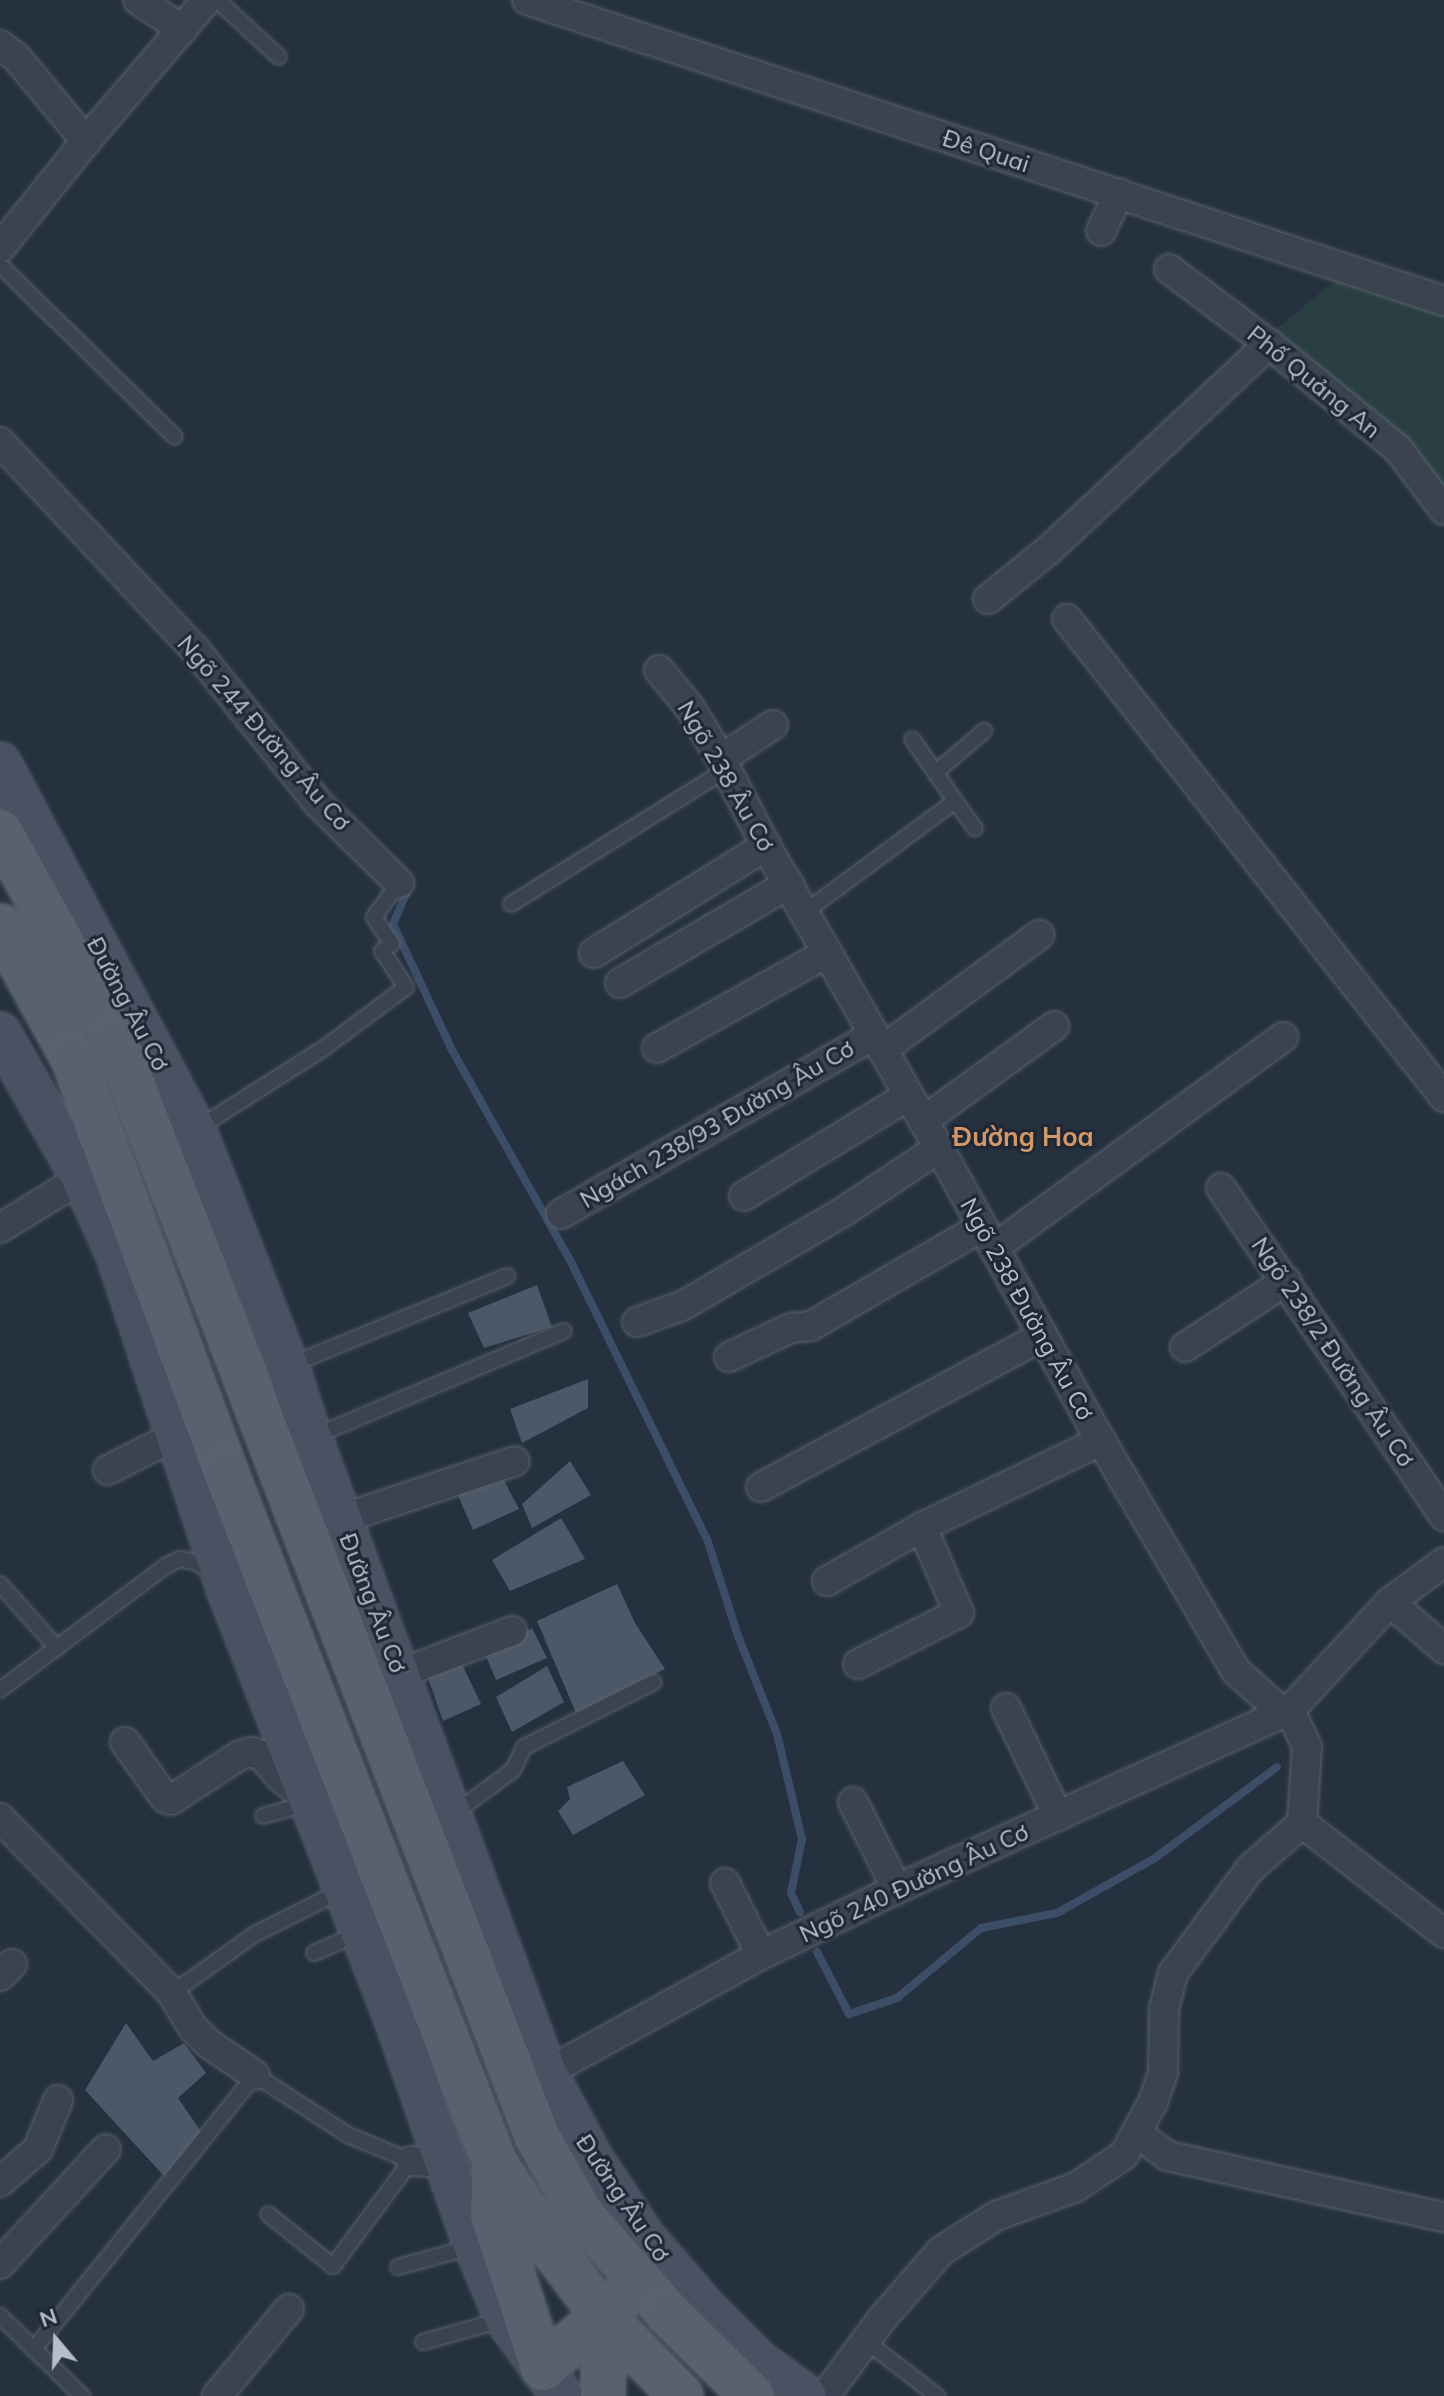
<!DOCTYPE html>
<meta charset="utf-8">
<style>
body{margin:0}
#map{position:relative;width:1444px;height:2396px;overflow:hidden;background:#26313f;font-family:Mulish,sans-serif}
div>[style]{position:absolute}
.green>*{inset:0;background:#293f41}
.stream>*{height:8px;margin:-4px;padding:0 4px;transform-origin:4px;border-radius:4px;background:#3c4e67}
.building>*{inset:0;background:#4c5868}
.roads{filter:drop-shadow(0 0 2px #58616d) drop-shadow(0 0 2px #58616d)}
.lane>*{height:14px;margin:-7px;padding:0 7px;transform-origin:7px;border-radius:7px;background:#3a434f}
.street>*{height:28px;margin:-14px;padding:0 14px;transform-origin:14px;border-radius:14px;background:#3a434f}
.secondary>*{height:40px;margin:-20px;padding:0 20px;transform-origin:20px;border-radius:20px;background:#485262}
.primary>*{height:44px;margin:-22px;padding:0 22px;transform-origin:22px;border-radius:22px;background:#58626f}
span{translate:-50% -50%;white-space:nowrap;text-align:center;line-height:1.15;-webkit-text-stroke:6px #1f2834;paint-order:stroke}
.street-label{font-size:24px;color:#b7beca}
.neighbourhood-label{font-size:26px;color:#d2986a;font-weight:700}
.north{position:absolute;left:16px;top:2300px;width:80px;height:80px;-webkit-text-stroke:6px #1f2834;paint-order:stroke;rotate:341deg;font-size:22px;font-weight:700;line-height:32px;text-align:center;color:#b7beca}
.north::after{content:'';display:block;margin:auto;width:28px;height:36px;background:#b7beca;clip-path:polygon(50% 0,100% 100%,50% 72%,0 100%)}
</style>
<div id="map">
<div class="green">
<div style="clip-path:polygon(1336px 280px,1444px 316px,1444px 488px,1268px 336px)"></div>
</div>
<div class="stream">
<div style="left:410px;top:885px;width:43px;rotate:113.6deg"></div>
<div style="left:393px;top:924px;width:139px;rotate:64.9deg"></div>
<div style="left:452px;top:1050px;width:245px;rotate:60.7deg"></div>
<div style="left:572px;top:1264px;width:309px;rotate:63.9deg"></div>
<div style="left:708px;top:1542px;width:99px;rotate:72.3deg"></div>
<div style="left:738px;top:1636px;width:105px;rotate:68.3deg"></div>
<div style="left:777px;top:1734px;width:108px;rotate:76.6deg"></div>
<div style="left:802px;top:1839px;width:55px;rotate:101.5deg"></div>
<div style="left:791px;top:1893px;width:21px;rotate:65deg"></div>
<div style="left:817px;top:1952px;width:70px;rotate:62.7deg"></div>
<div style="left:849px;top:2014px;width:51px;rotate:-18.4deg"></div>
<div style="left:897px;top:1998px;width:109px;rotate:-39.8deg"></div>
<div style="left:981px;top:1928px;width:77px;rotate:-11.2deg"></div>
<div style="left:1057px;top:1913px;width:112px;rotate:-29.3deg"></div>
<div style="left:1155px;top:1858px;width:152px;rotate:-36.7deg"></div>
</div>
<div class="building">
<div style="clip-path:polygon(537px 1285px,552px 1327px,484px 1348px,468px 1313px)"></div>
<div style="clip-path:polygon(588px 1379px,588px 1408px,522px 1443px,510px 1409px)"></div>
<div style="clip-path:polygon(570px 1461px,591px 1495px,532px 1528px,522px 1504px)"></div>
<div style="clip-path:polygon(497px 1467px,519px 1509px,473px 1530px,452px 1482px)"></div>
<div style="clip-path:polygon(561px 1518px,585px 1559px,510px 1591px,492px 1560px)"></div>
<div style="clip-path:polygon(617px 1584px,635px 1623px,665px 1669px,576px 1713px,537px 1621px)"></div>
<div style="clip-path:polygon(532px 1628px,547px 1658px,496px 1680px,485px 1654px)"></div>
<div style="clip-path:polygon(460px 1660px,481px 1704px,443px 1721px,427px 1675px)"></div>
<div style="clip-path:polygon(547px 1666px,564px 1702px,512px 1732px,496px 1697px)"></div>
<div style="clip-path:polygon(623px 1761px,645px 1795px,573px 1835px,558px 1811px,570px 1799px,567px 1787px)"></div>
<div style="clip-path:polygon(126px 2023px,153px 2061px,184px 2043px,206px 2073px,178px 2098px,202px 2133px,164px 2176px,85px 2090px)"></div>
</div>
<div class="roads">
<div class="lane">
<div style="left:217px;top:0;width:84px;rotate:42.6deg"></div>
<div style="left:0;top:265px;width:245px;rotate:44.5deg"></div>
<div style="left:935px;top:773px;width:65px;rotate:-40.6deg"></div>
<div style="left:955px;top:801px;width:34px;rotate:54deg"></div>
<div style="left:511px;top:904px;width:255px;rotate:-32deg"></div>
<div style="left:805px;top:912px;width:187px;rotate:-36.5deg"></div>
<div style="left:955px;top:801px;width:75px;rotate:-124.7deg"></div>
<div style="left:195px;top:1130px;width:153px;rotate:-32.4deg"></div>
<div style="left:324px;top:1048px;width:102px;rotate:-36.6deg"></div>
<div style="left:406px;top:987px;width:43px;rotate:-123.7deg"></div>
<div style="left:382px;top:951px;width:12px;rotate:-35deg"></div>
<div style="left:392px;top:944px;width:32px;rotate:-124deg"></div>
<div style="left:374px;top:917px;width:42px;rotate:-53.7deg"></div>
<div style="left:288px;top:1366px;width:237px;rotate:-22.3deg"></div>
<div style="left:315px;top:1436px;width:270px;rotate:-22.9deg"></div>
<div style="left:0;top:1584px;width:86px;rotate:48.3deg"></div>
<div style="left:0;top:1690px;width:207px;rotate:-36.8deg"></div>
<div style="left:166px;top:1566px;width:16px;rotate:-27deg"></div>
<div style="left:180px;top:1559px;width:18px;rotate:13deg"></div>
<div style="left:198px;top:1563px;width:18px;rotate:38deg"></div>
<div style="left:452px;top:1815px;width:76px;rotate:-36.4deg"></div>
<div style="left:513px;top:1770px;width:25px;rotate:-64deg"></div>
<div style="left:524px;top:1747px;width:145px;rotate:-26.6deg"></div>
<div style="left:263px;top:1816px;width:46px;rotate:-15.3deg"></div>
<div style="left:314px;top:1953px;width:49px;rotate:-24deg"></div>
<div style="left:172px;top:1993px;width:102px;rotate:-35.4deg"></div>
<div style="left:255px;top:1934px;width:98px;rotate:-26.6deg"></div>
<div style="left:398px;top:2267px;width:76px;rotate:-15.3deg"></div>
<div style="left:0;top:2316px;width:115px;rotate:44.3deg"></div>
<div style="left:866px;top:2341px;width:90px;rotate:37.8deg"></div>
<div style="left:423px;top:2342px;width:82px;rotate:-15.6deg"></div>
<div style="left:34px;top:2349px;width:352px;rotate:-51.1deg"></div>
<div style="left:255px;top:2075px;width:111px;rotate:32.8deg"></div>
<div style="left:348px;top:2135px;width:68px;rotate:22.4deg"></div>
<div style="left:411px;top:2161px;width:131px;rotate:126.6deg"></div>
<div style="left:333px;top:2266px;width:83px;rotate:-141.3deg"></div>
</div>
<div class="street">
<div style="left:138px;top:0;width:53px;rotate:33.4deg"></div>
<div style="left:527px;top:0;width:965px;rotate:18.17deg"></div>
<div style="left:0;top:45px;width:21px;rotate:37deg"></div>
<div style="left:17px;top:58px;width:108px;rotate:50.3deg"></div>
<div style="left:1101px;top:231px;width:42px;rotate:-64.7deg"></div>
<div style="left:0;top:248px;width:137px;rotate:-51.2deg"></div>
<div style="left:86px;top:141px;width:186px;rotate:-49.4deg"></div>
<div style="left:1169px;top:269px;width:125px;rotate:36.9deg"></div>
<div style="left:1269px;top:344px;width:166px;rotate:39.1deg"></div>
<div style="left:1398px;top:449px;width:76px;rotate:53deg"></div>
<div style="left:0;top:442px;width:287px;rotate:46.8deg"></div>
<div style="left:196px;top:651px;width:195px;rotate:51.2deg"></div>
<div style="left:318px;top:803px;width:114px;rotate:44.6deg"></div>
<div style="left:988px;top:599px;width:81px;rotate:-39deg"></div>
<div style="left:1051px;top:548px;width:299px;rotate:-43.1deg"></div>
<div style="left:1067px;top:619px;width:609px;rotate:51.74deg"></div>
<div style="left:659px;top:670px;width:49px;rotate:50.8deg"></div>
<div style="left:690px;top:708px;width:60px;rotate:58.7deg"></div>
<div style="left:721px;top:759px;width:98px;rotate:62.7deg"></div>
<div style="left:766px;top:846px;width:348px;rotate:60.2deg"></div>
<div style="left:939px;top:1148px;width:335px;rotate:61.1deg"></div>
<div style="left:1101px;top:1441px;width:267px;rotate:59.6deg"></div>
<div style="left:1236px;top:1671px;width:54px;rotate:42deg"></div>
<div style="left:1276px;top:1707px;width:14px;rotate:12deg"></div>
<div style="left:1290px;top:1710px;width:41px;rotate:65.3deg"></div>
<div style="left:1307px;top:1747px;width:76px;rotate:93.8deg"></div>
<div style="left:1302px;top:1823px;width:69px;rotate:138.5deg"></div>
<div style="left:1250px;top:1869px;width:129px;rotate:126.5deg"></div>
<div style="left:1173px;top:1973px;width:37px;rotate:104deg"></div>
<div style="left:1164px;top:2009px;width:64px;rotate:90.9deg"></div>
<div style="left:1163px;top:2073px;width:31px;rotate:109deg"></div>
<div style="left:1153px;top:2102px;width:60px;rotate:118.7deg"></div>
<div style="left:1124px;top:2155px;width:58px;rotate:146.3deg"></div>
<div style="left:1076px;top:2187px;width:85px;rotate:160.1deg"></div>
<div style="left:996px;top:2216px;width:65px;rotate:147.5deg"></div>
<div style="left:941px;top:2251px;width:91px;rotate:131deg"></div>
<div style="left:881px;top:2320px;width:94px;rotate:126.4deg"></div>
<div style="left:721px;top:759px;width:62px;rotate:-33.2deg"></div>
<div style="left:594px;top:953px;width:203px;rotate:-31.9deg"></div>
<div style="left:620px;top:983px;width:196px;rotate:-30.4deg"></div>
<div style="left:657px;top:1048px;width:195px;rotate:-29.2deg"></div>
<div style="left:882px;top:1050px;width:195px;rotate:-36.2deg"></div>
<div style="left:923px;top:1121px;width:162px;rotate:-35.9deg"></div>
<div style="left:1221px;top:1188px;width:397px;rotate:55.8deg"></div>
<div style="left:744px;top:1196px;width:192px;rotate:-31.4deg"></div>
<div style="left:561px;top:1214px;width:360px;rotate:-29.8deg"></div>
<div style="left:0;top:1228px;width:96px;rotate:-31.4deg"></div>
<div style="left:994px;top:1248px;width:358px;rotate:-36.1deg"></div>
<div style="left:637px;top:1322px;width:50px;rotate:-19.9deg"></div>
<div style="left:684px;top:1305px;width:184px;rotate:-30.3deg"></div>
<div style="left:843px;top:1212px;width:115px;rotate:-33.7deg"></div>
<div style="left:1185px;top:1347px;width:121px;rotate:-33.2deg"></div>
<div style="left:729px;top:1357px;width:68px;rotate:-25.1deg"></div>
<div style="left:791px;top:1328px;width:20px;rotate:-6deg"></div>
<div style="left:811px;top:1326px;width:198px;rotate:-30.1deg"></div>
<div style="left:108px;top:1470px;width:77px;rotate:-26.9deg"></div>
<div style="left:761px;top:1487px;width:320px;rotate:-28.2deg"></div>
<div style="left:341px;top:1519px;width:183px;rotate:-18.4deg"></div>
<div style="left:827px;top:1581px;width:109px;rotate:-29.6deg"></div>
<div style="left:922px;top:1527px;width:199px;rotate:-25.7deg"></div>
<div style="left:1390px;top:1602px;width:72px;rotate:41deg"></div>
<div style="left:858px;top:1664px;width:113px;rotate:-26.8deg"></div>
<div style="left:959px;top:1613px;width:94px;rotate:-113.3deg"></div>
<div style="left:399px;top:1674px;width:121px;rotate:-20.8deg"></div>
<div style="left:1006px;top:1708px;width:120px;rotate:64.3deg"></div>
<div style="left:125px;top:1742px;width:69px;rotate:54.5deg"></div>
<div style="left:165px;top:1798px;width:6px;rotate:18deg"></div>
<div style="left:171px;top:1800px;width:82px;rotate:-33.1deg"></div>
<div style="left:240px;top:1755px;width:11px;rotate:-15deg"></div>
<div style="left:251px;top:1752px;width:10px;rotate:17deg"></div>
<div style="left:261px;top:1755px;width:29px;rotate:49deg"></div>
<div style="left:280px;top:1777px;width:36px;rotate:39deg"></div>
<div style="left:853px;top:1802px;width:97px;rotate:63.2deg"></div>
<div style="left:0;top:1818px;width:245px;rotate:45.5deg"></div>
<div style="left:172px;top:1993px;width:41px;rotate:59deg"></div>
<div style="left:193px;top:2028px;width:23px;rotate:45deg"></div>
<div style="left:209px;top:2044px;width:55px;rotate:34deg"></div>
<div style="left:1302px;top:1823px;width:180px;rotate:37.8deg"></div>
<div style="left:725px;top:1883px;width:80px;rotate:63.4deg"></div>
<div style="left:0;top:1976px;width:17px;rotate:-45deg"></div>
<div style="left:546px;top:2073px;width:245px;rotate:-28.8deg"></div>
<div style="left:761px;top:1955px;width:151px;rotate:-25.9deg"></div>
<div style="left:897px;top:1889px;width:432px;rotate:-24.5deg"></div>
<div style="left:1290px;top:1710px;width:147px;rotate:-47.2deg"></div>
<div style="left:1390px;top:1602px;width:67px;rotate:-36.5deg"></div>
<div style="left:1137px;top:2133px;width:39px;rotate:37deg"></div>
<div style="left:1168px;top:2156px;width:283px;rotate:12.5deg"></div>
<div style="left:411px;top:2161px;width:37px;rotate:3deg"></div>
<div style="left:0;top:2182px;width:50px;rotate:-41deg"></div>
<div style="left:38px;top:2149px;width:53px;rotate:-67.8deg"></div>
<div style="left:0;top:2264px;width:156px;rotate:-47.3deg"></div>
<div style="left:217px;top:2396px;width:113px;rotate:-50.4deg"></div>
</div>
<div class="secondary">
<div style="left:0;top:763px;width:416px;rotate:62deg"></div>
<div style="left:195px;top:1130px;width:255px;rotate:68.6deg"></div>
<div style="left:288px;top:1367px;width:75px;rotate:72.1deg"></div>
<div style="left:311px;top:1438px;width:677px;rotate:69.69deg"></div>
<div style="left:546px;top:2073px;width:95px;rotate:61.8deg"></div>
<div style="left:591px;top:2157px;width:95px;rotate:56.6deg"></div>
<div style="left:643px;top:2236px;width:96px;rotate:49.2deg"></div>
<div style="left:706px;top:2309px;width:74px;rotate:45deg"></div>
<div style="left:758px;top:2361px;width:59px;rotate:36.1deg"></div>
<div style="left:0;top:1033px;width:167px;rotate:60.5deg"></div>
<div style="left:82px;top:1178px;width:81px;rotate:65.3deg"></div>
<div style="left:116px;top:1252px;width:351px;rotate:71.7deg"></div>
<div style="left:226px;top:1585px;width:468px;rotate:68.7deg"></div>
<div style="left:396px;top:2021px;width:238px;rotate:70.7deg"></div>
<div style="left:475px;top:2246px;width:79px;rotate:67deg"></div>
<div style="left:506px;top:2319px;width:95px;rotate:54deg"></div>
</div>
<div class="primary">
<div style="left:0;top:832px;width:235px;rotate:60.9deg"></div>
<div style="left:114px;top:1037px;width:1178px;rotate:68.95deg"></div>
<div style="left:537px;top:2136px;width:90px;rotate:60.6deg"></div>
<div style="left:581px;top:2214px;width:132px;rotate:48.7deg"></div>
<div style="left:668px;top:2313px;width:118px;rotate:44.7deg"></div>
<div style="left:0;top:926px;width:151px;rotate:61.1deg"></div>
<div style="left:73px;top:1058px;width:438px;rotate:69.7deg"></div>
<div style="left:225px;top:1469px;width:745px;rotate:68.74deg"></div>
<div style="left:495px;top:2163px;width:83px;rotate:57.3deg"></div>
<div style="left:540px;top:2233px;width:106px;rotate:52.7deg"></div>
<div style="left:604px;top:2317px;width:110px;rotate:45.7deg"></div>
<div style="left:495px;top:2163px;width:51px;rotate:92.2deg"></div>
<div style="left:493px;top:2214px;width:162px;rotate:72deg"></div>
<div style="left:543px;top:2368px;width:107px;rotate:-41.6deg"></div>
<div style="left:603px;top:2396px;width:79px;rotate:-89.3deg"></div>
</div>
</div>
<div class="street-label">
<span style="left:986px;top:151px;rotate:18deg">Đê Quai</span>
<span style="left:1314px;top:382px;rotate:39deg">Phố Quảng An</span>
<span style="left:264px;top:733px;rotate:49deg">Ngõ 244 Đường Âu Cơ</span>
<span style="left:726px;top:776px;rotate:60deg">Ngõ 238 Âu Cơ</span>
<span style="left:128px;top:1004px;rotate:62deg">Đường Âu Cơ</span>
<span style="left:717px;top:1124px;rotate:-30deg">Ngách 238/93 Đường Âu Cơ</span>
<span style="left:1027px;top:1309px;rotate:61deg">Ngõ 238 Đường Âu Cơ</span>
<span style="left:1333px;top:1352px;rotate:56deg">Ngõ 238/2 Đường Âu Cơ</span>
<span style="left:373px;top:1603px;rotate:69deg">Đường Âu Cơ</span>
<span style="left:914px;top:1883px;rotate:-25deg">Ngõ 240 Đường Âu Cơ</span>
<span style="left:623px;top:2198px;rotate:56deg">Đường Âu Cơ</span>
</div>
<div class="neighbourhood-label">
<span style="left:1023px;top:1137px">Đường Hoa</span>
</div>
<div class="north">N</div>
</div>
